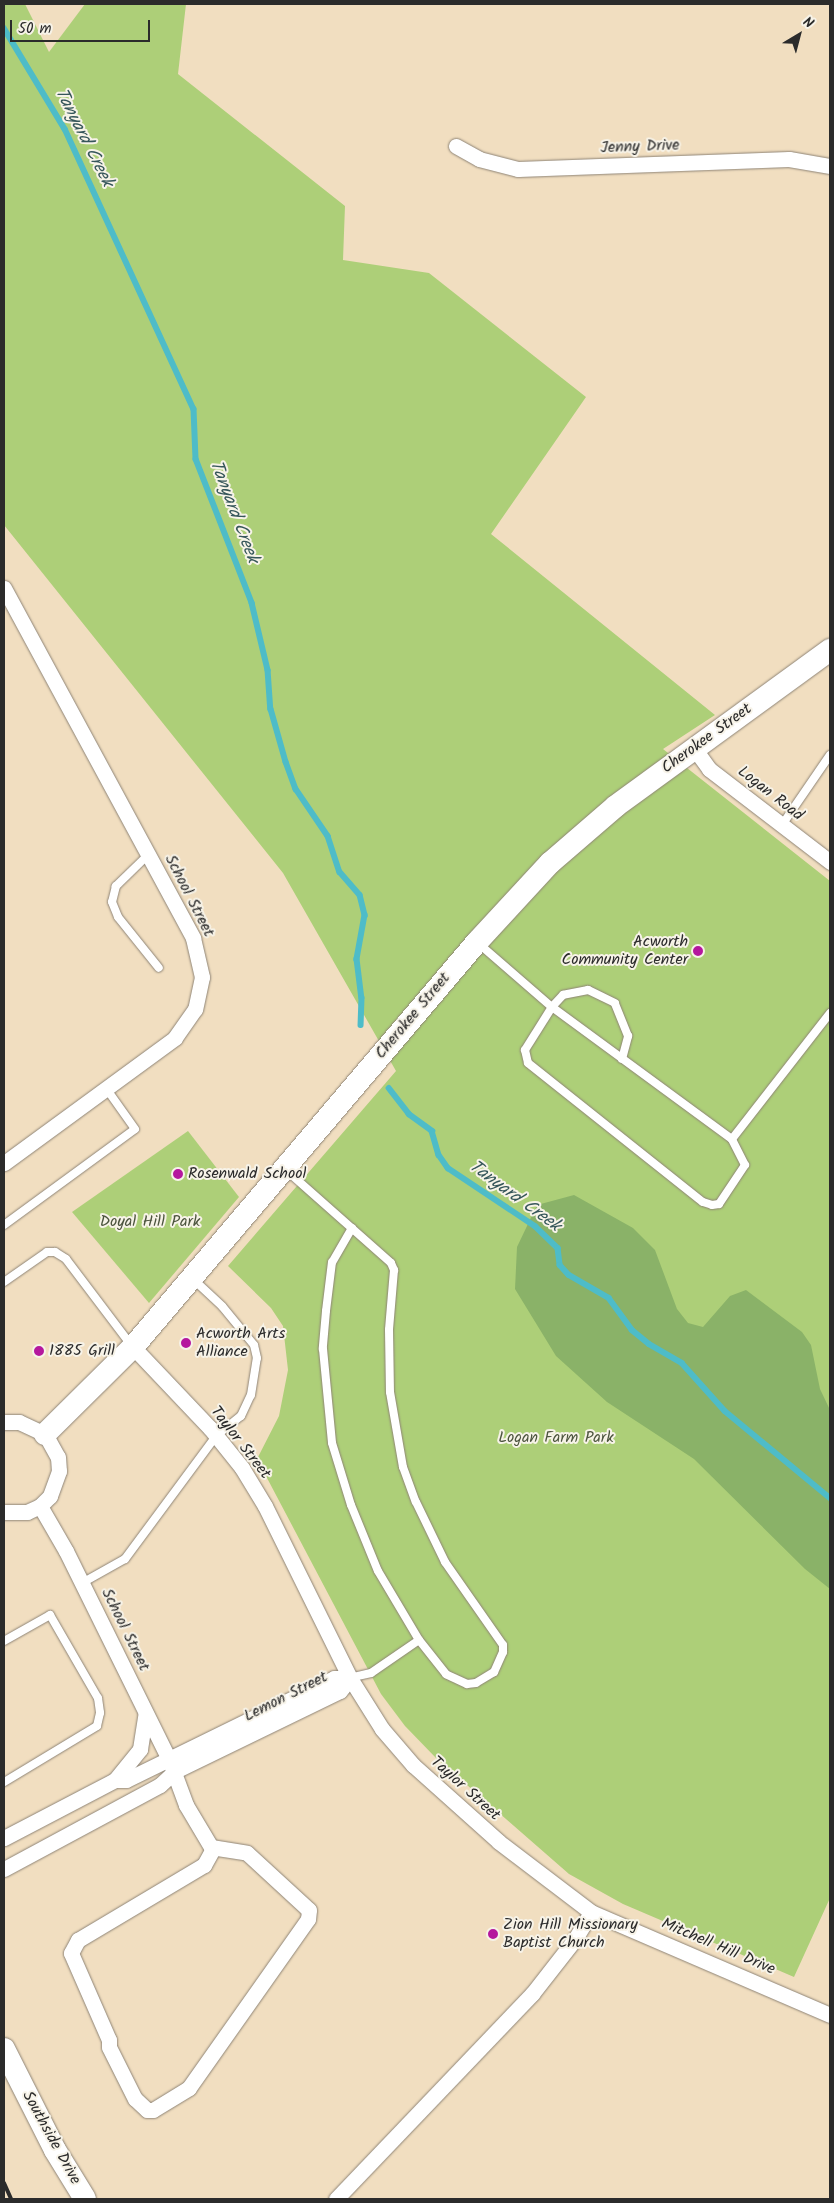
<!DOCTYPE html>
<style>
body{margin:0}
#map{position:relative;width:834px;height:2203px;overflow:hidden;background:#f1dec0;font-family:Kalam,sans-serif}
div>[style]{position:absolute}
.green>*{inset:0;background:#adcf78}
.forest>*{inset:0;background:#8ab268}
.stream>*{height:5.5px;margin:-2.75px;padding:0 2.75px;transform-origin:2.75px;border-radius:2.75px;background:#4ebcc8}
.roads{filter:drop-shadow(0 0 1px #8e8476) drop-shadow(0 0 1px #8e8476)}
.lane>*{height:8px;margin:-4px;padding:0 4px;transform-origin:4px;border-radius:4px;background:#fff}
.street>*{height:15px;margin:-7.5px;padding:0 7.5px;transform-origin:7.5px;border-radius:7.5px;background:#fff}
.secondary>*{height:22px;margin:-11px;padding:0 11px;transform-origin:11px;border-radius:11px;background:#fff}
.rail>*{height:4px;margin:-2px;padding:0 2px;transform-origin:2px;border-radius:2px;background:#2b2b2b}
.dots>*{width:14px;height:14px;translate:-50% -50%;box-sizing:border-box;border:2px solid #f7f3e8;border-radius:50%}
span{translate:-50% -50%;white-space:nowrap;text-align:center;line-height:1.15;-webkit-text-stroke:4px #f7f3e8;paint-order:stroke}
.street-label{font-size:16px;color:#2b2b2b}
.poi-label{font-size:16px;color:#2b2b2b}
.right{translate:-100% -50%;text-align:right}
.left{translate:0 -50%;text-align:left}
.park-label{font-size:16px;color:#4c543e}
.water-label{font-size:18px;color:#36565a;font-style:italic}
.frame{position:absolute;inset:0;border:5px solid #2b2b2b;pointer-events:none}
.north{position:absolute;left:774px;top:10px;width:50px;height:50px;-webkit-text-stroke:4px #f7f3e8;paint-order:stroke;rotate:37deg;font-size:14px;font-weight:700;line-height:20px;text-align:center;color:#2b2b2b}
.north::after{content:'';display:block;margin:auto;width:18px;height:22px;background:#2b2b2b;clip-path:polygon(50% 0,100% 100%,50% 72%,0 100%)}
.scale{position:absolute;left:10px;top:20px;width:140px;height:22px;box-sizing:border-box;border:2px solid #2b2b2b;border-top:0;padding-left:6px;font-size:15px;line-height:18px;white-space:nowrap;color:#2b2b2b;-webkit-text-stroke:4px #f7f3e8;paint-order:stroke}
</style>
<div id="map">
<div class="green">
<div style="clip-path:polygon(4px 4px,25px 4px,49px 52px,85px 4px,186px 4px,178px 74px,345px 206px,343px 260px,429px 273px,586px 397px,491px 534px,715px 715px,663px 749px,830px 881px,830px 1898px,794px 1977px,623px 1904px,569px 1874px,436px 1758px,405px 1726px,381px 1694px,257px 1459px,279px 1416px,288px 1370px,283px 1326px,271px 1308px,228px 1266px,396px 1071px,283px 873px,4px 525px)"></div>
<div style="clip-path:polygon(188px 1131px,239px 1197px,149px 1303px,72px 1212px)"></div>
</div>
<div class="forest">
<div style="clip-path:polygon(574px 1195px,633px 1228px,655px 1250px,677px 1309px,688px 1323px,703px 1327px,730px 1296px,746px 1290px,802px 1332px,811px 1345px,820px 1389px,830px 1410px,830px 1589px,805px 1569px,694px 1459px,607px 1402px,556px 1356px,515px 1289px,517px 1247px,537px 1205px)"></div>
</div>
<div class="stream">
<div style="left:4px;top:28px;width:118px;rotate:58.9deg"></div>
<div style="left:65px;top:129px;width:308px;rotate:65.3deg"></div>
<div style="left:194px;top:409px;width:50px;rotate:87.7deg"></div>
<div style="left:196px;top:459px;width:155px;rotate:68.7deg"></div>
<div style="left:252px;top:603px;width:69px;rotate:76.6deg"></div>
<div style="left:268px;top:670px;width:39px;rotate:86deg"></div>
<div style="left:271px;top:709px;width:55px;rotate:74.2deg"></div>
<div style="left:286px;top:762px;width:29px;rotate:70deg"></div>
<div style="left:296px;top:789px;width:57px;rotate:55.8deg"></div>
<div style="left:328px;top:836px;width:38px;rotate:72deg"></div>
<div style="left:340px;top:872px;width:30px;rotate:49deg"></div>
<div style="left:360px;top:895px;width:21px;rotate:76deg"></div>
<div style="left:365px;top:915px;width:45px;rotate:100.3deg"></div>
<div style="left:357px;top:959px;width:39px;rotate:83deg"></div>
<div style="left:362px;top:998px;width:27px;rotate:92deg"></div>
<div style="left:389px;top:1088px;width:33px;rotate:52deg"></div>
<div style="left:409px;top:1114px;width:29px;rotate:36deg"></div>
<div style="left:432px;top:1131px;width:25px;rotate:74deg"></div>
<div style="left:439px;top:1155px;width:16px;rotate:55deg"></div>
<div style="left:448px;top:1168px;width:105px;rotate:33.7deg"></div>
<div style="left:535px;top:1226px;width:32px;rotate:44deg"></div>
<div style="left:558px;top:1248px;width:17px;rotate:83deg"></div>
<div style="left:560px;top:1265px;width:13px;rotate:48deg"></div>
<div style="left:569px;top:1275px;width:46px;rotate:29.9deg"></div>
<div style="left:609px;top:1298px;width:39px;rotate:54deg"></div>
<div style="left:632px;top:1330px;width:22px;rotate:39deg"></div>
<div style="left:649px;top:1344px;width:38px;rotate:30deg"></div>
<div style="left:682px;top:1363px;width:64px;rotate:48.1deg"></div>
<div style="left:725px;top:1411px;width:136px;rotate:39.6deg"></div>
</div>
<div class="roads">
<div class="lane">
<div style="left:782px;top:825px;width:85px;rotate:-55.6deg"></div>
<div style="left:148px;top:855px;width:45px;rotate:135.9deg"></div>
<div style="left:116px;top:886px;width:16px;rotate:104deg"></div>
<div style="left:112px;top:902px;width:16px;rotate:68deg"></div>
<div style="left:118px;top:917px;width:65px;rotate:51.2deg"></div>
<div style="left:478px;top:943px;width:98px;rotate:40.9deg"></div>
<div style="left:552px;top:1007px;width:51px;rotate:122.1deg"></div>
<div style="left:525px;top:1050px;width:13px;rotate:77deg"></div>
<div style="left:528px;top:1063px;width:223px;rotate:38.5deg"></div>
<div style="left:703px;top:1202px;width:9px;rotate:18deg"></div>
<div style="left:712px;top:1205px;width:7px;rotate:-8deg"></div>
<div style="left:719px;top:1204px;width:47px;rotate:-56.3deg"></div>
<div style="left:745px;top:1165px;width:29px;rotate:-117deg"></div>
<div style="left:732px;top:1139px;width:160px;rotate:-52.1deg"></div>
<div style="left:622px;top:1059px;width:24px;rotate:-75deg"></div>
<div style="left:628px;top:1036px;width:35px;rotate:-112deg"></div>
<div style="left:615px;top:1003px;width:30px;rotate:-154deg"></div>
<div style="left:588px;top:990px;width:25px;rotate:169deg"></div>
<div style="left:563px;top:995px;width:16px;rotate:133deg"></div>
<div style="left:552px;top:1007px;width:223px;rotate:36.3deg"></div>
<div style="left:286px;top:1170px;width:140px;rotate:41.5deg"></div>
<div style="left:391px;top:1263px;width:8px;rotate:67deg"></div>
<div style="left:394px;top:1270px;width:60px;rotate:94.8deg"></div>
<div style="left:389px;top:1330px;width:62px;rotate:89.1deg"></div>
<div style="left:390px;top:1392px;width:76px;rotate:80.2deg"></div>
<div style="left:403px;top:1467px;width:37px;rotate:70deg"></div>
<div style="left:416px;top:1502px;width:67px;rotate:64.2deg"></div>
<div style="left:445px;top:1562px;width:101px;rotate:55.1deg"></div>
<div style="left:503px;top:1645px;width:7px;rotate:90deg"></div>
<div style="left:503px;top:1652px;width:22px;rotate:114deg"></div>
<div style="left:494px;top:1672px;width:21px;rotate:149deg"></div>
<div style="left:476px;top:1683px;width:9px;rotate:174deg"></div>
<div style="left:467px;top:1684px;width:23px;rotate:-155deg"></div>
<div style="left:446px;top:1674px;width:43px;rotate:-128.5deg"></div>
<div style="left:419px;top:1640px;width:58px;rotate:145.5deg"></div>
<div style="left:371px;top:1673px;width:22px;rotate:167deg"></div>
<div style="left:4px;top:1225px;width:162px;rotate:-36.2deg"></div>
<div style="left:135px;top:1129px;width:50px;rotate:-125.3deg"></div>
<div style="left:352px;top:1228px;width:39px;rotate:120deg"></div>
<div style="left:332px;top:1262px;width:49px;rotate:97deg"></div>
<div style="left:326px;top:1311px;width:38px;rotate:95deg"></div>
<div style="left:323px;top:1349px;width:94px;rotate:84.5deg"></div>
<div style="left:332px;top:1443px;width:65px;rotate:73deg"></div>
<div style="left:351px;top:1505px;width:71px;rotate:67.8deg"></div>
<div style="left:378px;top:1571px;width:80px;rotate:59.3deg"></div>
<div style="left:4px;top:1282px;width:52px;rotate:-34.9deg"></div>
<div style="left:47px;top:1252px;width:8px"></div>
<div style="left:55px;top:1252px;width:13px;rotate:32deg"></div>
<div style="left:66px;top:1259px;width:108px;rotate:52.9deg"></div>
<div style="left:82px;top:1583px;width:49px;rotate:-29.2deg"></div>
<div style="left:125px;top:1559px;width:153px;rotate:-53.5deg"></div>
<div style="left:216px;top:1436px;width:32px;rotate:-39deg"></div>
<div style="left:241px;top:1416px;width:23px;rotate:-65deg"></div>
<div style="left:251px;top:1395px;width:37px;rotate:-81deg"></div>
<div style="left:257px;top:1358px;width:13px;rotate:-103deg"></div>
<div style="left:254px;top:1345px;width:50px;rotate:-129.4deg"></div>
<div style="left:222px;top:1306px;width:40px;rotate:-137deg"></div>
<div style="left:4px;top:1641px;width:53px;rotate:-29.5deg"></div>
<div style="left:50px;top:1615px;width:96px;rotate:60deg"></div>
<div style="left:98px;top:1698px;width:15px;rotate:82deg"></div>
<div style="left:100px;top:1713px;width:13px;rotate:103deg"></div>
<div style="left:97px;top:1726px;width:109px;rotate:148.9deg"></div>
</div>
<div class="street">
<div style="left:456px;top:146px;width:26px;rotate:29deg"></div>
<div style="left:479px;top:159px;width:40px;rotate:14.4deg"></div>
<div style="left:518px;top:169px;width:271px;rotate:-2.1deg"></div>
<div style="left:789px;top:159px;width:42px;rotate:9.7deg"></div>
<div style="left:4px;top:588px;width:398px;rotate:61.6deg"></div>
<div style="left:193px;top:938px;width:40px;rotate:77deg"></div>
<div style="left:202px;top:977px;width:33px;rotate:102deg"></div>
<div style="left:195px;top:1009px;width:35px;rotate:125deg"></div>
<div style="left:175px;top:1038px;width:212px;rotate:143.8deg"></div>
<div style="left:694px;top:748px;width:26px;rotate:54deg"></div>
<div style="left:709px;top:769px;width:153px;rotate:37.5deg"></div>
<div style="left:133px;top:1347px;width:112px;rotate:46.5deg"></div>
<div style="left:210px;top:1428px;width:51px;rotate:51.3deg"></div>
<div style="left:242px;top:1468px;width:44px;rotate:58.8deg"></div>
<div style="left:265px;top:1506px;width:192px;rotate:63.7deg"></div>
<div style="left:350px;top:1678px;width:60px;rotate:57.9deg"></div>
<div style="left:382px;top:1729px;width:48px;rotate:49.3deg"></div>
<div style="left:413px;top:1765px;width:115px;rotate:41.8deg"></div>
<div style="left:499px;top:1842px;width:116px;rotate:37.3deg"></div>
<div style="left:591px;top:1912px;width:260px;rotate:23.3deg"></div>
<div style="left:4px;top:1422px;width:15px"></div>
<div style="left:19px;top:1422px;width:29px;rotate:25deg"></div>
<div style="left:45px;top:1434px;width:26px;rotate:61deg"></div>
<div style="left:58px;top:1457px;width:14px;rotate:86deg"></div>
<div style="left:59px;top:1471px;width:27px;rotate:110deg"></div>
<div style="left:50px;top:1496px;width:14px;rotate:135deg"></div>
<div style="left:40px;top:1506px;width:14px;rotate:155deg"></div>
<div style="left:27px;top:1512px;width:23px;rotate:180deg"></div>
<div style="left:40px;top:1506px;width:52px;rotate:60deg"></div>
<div style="left:66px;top:1551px;width:232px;rotate:63.7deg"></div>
<div style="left:169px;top:1759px;width:49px;rotate:69.7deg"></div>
<div style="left:186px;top:1805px;width:49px;rotate:59.2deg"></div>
<div style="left:211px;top:1847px;width:36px;rotate:9deg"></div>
<div style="left:247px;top:1853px;width:84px;rotate:42.6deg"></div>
<div style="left:309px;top:1910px;width:9px;rotate:96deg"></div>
<div style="left:308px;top:1919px;width:207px;rotate:125.2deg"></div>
<div style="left:189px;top:2088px;width:42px;rotate:148.6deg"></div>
<div style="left:153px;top:2110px;width:6px;rotate:180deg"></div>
<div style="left:147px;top:2110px;width:16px;rotate:-137deg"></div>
<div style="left:135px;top:2099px;width:58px;rotate:-116.6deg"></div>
<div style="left:109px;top:2047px;width:7px;rotate:-90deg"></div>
<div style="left:109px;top:2040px;width:95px;rotate:-113.6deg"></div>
<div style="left:71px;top:1953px;width:15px;rotate:-62deg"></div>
<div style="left:78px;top:1940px;width:147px;rotate:-30.8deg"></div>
<div style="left:204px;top:1865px;width:18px;rotate:-61deg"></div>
<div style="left:115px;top:1780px;width:40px;rotate:-51deg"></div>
<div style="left:140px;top:1749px;width:36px;rotate:-81deg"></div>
<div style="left:4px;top:1838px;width:125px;rotate:-27.6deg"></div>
<div style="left:115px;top:1780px;width:11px"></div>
<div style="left:126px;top:1780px;width:232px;rotate:-26.1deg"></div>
<div style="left:334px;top:1678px;width:16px"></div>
<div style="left:4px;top:1869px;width:177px;rotate:-28.3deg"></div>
<div style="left:160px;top:1785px;width:21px;rotate:-43deg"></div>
<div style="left:175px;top:1771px;width:183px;rotate:-25.9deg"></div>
<div style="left:340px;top:1691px;width:16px;rotate:-52deg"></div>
<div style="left:336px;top:2199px;width:284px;rotate:-46.3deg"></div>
<div style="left:532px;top:1994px;width:70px;rotate:-52deg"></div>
<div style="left:575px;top:1939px;width:31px;rotate:-59deg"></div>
</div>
<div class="secondary">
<div style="left:45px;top:1434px;width:124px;rotate:-44.7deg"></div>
<div style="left:133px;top:1347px;width:531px;rotate:-49.66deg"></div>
<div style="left:477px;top:942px;width:108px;rotate:-47.3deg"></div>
<div style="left:550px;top:863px;width:87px;rotate:-40.8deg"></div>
<div style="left:616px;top:806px;width:265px;rotate:-36.1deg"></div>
<div style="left:4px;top:2049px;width:113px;rotate:63.2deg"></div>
<div style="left:55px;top:2150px;width:57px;rotate:58.5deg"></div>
</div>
</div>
<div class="rail">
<div style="left:4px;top:2183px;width:17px;rotate:66deg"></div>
</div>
<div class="dots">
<div style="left:698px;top:951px;background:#b5179e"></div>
<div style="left:178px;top:1174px;background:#b5179e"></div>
<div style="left:186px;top:1343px;background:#b5179e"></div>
<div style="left:39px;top:1351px;background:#b5179e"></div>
<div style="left:493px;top:1934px;background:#b5179e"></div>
</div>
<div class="street-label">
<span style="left:640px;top:147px;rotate:-2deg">Jenny Drive</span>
<span style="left:707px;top:739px;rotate:-36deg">Cherokee Street</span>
<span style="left:770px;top:794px;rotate:38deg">Logan Road</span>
<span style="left:189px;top:896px;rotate:63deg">School Street</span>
<span style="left:413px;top:1016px;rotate:-50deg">Cherokee Street</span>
<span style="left:240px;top:1443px;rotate:52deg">Taylor Street</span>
<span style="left:125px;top:1630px;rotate:64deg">School Street</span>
<span style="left:286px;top:1697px;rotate:-27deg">Lemon Street</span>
<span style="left:465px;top:1789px;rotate:42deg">Taylor Street</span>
<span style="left:718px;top:1947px;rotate:23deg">Mitchell Hill Drive</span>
<span style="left:51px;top:2138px;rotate:61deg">Southside Drive</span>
</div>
<div class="poi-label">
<span class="right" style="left:688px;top:951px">Acworth<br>Community Center</span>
<span class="left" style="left:188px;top:1174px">Rosenwald School</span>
<span class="left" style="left:196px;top:1343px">Acworth Arts<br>Alliance</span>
<span class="left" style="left:49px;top:1351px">1885 Grill</span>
<span class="left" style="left:503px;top:1934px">Zion Hill Missionary<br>Baptist Church</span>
</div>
<div class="park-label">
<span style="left:150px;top:1222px">Doyal Hill Park</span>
<span style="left:556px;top:1438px">Logan Farm Park</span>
</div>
<div class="water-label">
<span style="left:83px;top:138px;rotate:63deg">Tanyard Creek</span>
<span style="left:233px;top:512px;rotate:69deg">Tanyard Creek</span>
<span style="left:514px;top:1197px;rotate:36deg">Tanyard Creek</span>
</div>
<div class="frame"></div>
<div class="north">N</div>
<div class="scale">50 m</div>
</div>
